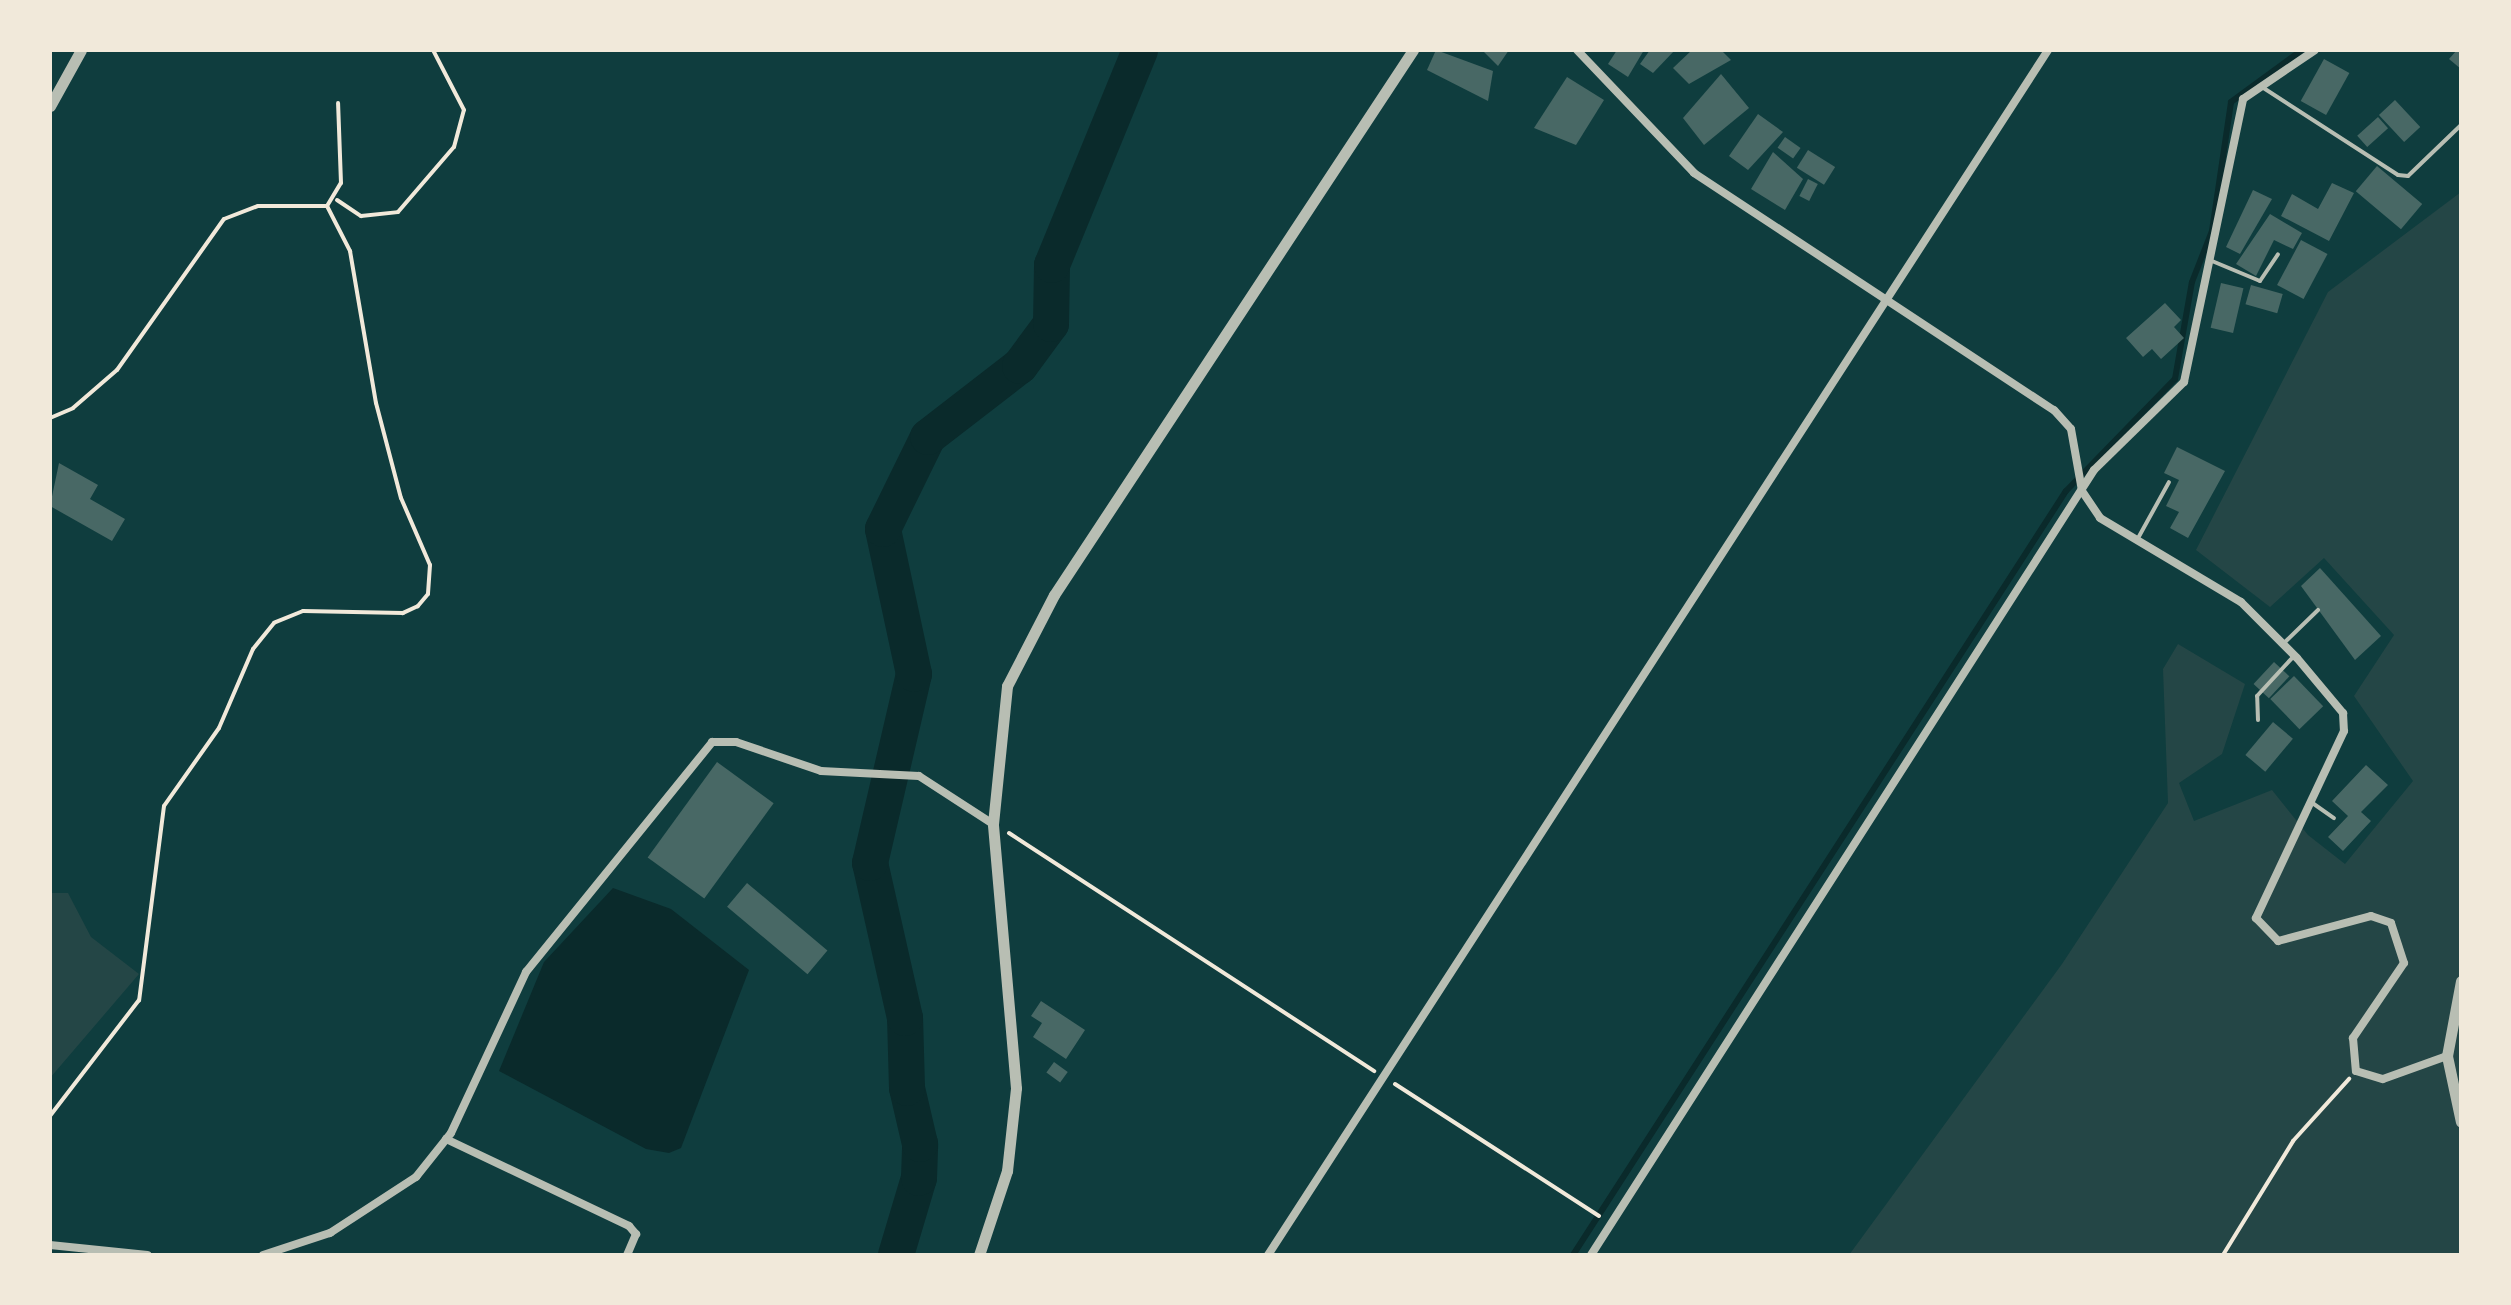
<!DOCTYPE html>
<html>
<head>
<meta charset="utf-8">
<style>
  body { margin:0 }
  #map { position:relative; width:2511px; height:1305px; overflow:hidden; background:#0f3d3e; font-family:"Open Sans",sans-serif }
  div>[style] { position:absolute }
  .green>* { inset:0; background:#244646 }
  .water>* { inset:0; background:#0a2a2b }
  .stream>* { height:6px; margin:-3px; padding:0 3px; transform-origin:3px; border-radius:3px; background:#0a2a2b }
  .river>* { height:36px; margin:-18px; padding:0 18px; transform-origin:18px; border-radius:18px; background:#0a2a2b }
  .building>* { inset:0; background:#486865; transform-origin:0 0 }
  .path>* { height:4px; margin:-2px; padding:0 2px; transform-origin:2px; border-radius:2px; background:#f1e9da }
  .service>* { height:4px; margin:-2px; padding:0 2px; transform-origin:2px; border-radius:2px; background:#b8beb3 }
  .minor>* { height:8px; margin:-4px; padding:0 4px; transform-origin:4px; border-radius:4px; background:#b8beb3 }
  .tertiary>* { height:11px; margin:-5.5px; padding:0 5.5px; transform-origin:5.5px; border-radius:5.5px; background:#b8beb3 }
  span { translate:-50% -50%; white-space:nowrap; text-align:center; line-height:1.15; -webkit-text-stroke:8px #f1e9da; paint-order:stroke }
  .frame { position:absolute; inset:0; border:52px solid #f1e9da; pointer-events:none }
</style>
</head>
<body>
<div id="map">
  <div class="green">
    <i style="clip-path:polygon(2461px 192px,2461px 1255px,1849px 1255px,2062px 964px,2168px 803px,2163px 669px,2178px 644px,2245px 684px,2222px 754px,2179px 783px,2194px 821px,2272px 790px,2308px 835px,2345px 864px,2413px 781px,2354px 696px,2394px 635px,2324px 558px,2270px 607px,2196px 550px,2328px 292px)"></i>
    <i style="clip-path:polygon(50px 893px,68px 893px,91px 937px,139px 974px,50px 1078px)"></i>
  </div>
  <div class="water">
    <i style="clip-path:polygon(613px 888px,671px 909px,749px 970px,681px 1148px,669px 1153px,646px 1149px,499px 1071px,544px 962px)"></i>
  </div>
  <div class="stream">
    <i style="left:1573px;top:1255px;width:909px;rotate:-57.17deg"></i>
    <i style="left:2066px;top:491px;width:156px;rotate:-45.8deg"></i>
    <i style="left:2175px;top:379px;width:98px;rotate:-80.1deg"></i>
    <i style="left:2192px;top:282px;width:55px;rotate:-68.6deg"></i>
    <i style="left:2212px;top:231px;width:130px;rotate:-81.6deg"></i>
    <i style="left:2231px;top:102px;width:88px;rotate:-36.2deg"></i>
  </div>
  <div class="river">
    <i style="left:896px;top:1255px;width:80px;rotate:-73.4deg"></i>
    <i style="left:919px;top:1178px;width:34px;rotate:-88deg"></i>
    <i style="left:920px;top:1144px;width:57px;rotate:-103.1deg"></i>
    <i style="left:907px;top:1088px;width:70px;rotate:-91.6deg"></i>
    <i style="left:905px;top:1018px;width:159px;rotate:-102.7deg"></i>
    <i style="left:870px;top:863px;width:194px;rotate:-76.9deg"></i>
    <i style="left:914px;top:674px;width:148px;rotate:-102.1deg"></i>
    <i style="left:883px;top:529px;width:102px;rotate:-63.9deg"></i>
    <i style="left:928px;top:437px;width:116px;rotate:-37.7deg"></i>
    <i style="left:1020px;top:366px;width:52px;rotate:-53.6deg"></i>
    <i style="left:1051px;top:324px;width:59px;rotate:-89deg"></i>
    <i style="left:1052px;top:265px;width:232px;rotate:-67.7deg"></i>
  </div>
  <div class="building">
    <i style="clip-path:polygon(1436px 50px,1493px 71px,1488px 101px,1427px 70px)"></i>
    <i style="clip-path:polygon(1482px 50px,1509px 50px,1498px 66px)"></i>
    <i style="clip-path:polygon(1617px 50px,1644px 50px,1628px 77px,1608px 64px)"></i>
    <i style="clip-path:polygon(1650px 50px,1675px 50px,1653px 73px,1640px 64px)"></i>
    <i style="clip-path:polygon(1692px 50px,1721px 50px,1731px 60px,1689px 84px,1673px 68px)"></i>
    <i style="clip-path:polygon(2457px 50px,2461px 50px,2461px 69px,2449px 59px)"></i>
    <i style="left:2324px;top:59px;width:29px;height:48px;rotate:29deg"></i>
    <i style="clip-path:polygon(1721px 74px,1749px 108px,1704px 145px,1683px 118px)"></i>
    <i style="clip-path:polygon(1567px 77px,1604px 100px,1576px 145px,1534px 128px)"></i>
    <i style="left:2395px;top:100px;width:37px;height:22px;rotate:47deg"></i>
    <i style="clip-path:polygon(1758px 114px,1783px 132px,1748px 170px,1729px 156px)"></i>
    <i style="left:2378px;top:117px;width:15px;height:28px;rotate:48deg"></i>
    <i style="left:1785px;top:137px;width:19px;height:13px;rotate:35deg"></i>
    <i style="left:1808px;top:150px;width:32px;height:21px;rotate:32deg"></i>
    <i style="clip-path:polygon(1773px 152px,1803px 179px,1785px 210px,1751px 189px)"></i>
    <i style="left:2377px;top:166px;width:59px;height:33px;rotate:40deg"></i>
    <i style="left:1808px;top:179px;width:11px;height:19px;rotate:27deg"></i>
    <i style="clip-path:polygon(2332px 183px,2354px 193px,2329px 241px,2281px 216px,2292px 194px,2318px 209px)"></i>
    <i style="clip-path:polygon(2253px 190px,2272px 199px,2240px 254px,2226px 247px)"></i>
    <i style="clip-path:polygon(2270px 214px,2302px 233px,2293px 249px,2274px 240px,2256px 276px,2236px 264px)"></i>
    <i style="left:2301px;top:240px;width:30px;height:51px;rotate:28deg"></i>
    <i style="left:2221px;top:283px;width:23px;height:46px;rotate:13deg"></i>
    <i style="left:2251px;top:285px;width:33px;height:20px;rotate:16deg"></i>
    <i style="clip-path:polygon(2165px 303px,2181px 320px,2174px 327px,2184px 338px,2161px 359px,2152px 349px,2143px 357px,2126px 338px)"></i>
    <i style="clip-path:polygon(2177px 447px,2225px 471px,2188px 538px,2170px 528px,2179px 512px,2166px 506px,2179px 480px,2164px 473px)"></i>
    <i style="clip-path:polygon(59px 463px,98px 485px,90px 499px,125px 519px,112px 541px,50px 506px)"></i>
    <i style="clip-path:polygon(2320px 568px,2381px 636px,2355px 660px,2301px 586px)"></i>
    <i style="left:2274px;top:662px;width:21px;height:30px;rotate:43deg"></i>
    <i style="left:2294px;top:676px;width:42px;height:33px;rotate:46deg"></i>
    <i style="left:2273px;top:722px;width:26px;height:43px;rotate:40deg"></i>
    <i style="left:717px;top:762px;width:70px;height:118px;rotate:36deg"></i>
    <i style="clip-path:polygon(2366px 765px,2388px 785px,2361px 812px,2371px 821px,2343px 851px,2328px 837px,2348px 816px,2332px 801px)"></i>
    <i style="left:747px;top:883px;width:105px;height:31px;rotate:40deg"></i>
    <i style="clip-path:polygon(1041px 1001px,1085px 1030px,1066px 1059px,1033px 1037px,1042px 1023px,1031px 1016px)"></i>
    <i style="left:1054px;top:1062px;width:17px;height:13px;rotate:36deg"></i>
  </div>
  <div class="path">
    <i style="left:337px;top:200px;width:29px;rotate:34deg"></i>
    <i style="left:361px;top:216px;width:37px;rotate:-6deg"></i>
    <i style="left:398px;top:212px;width:86px;rotate:-49.3deg"></i>
    <i style="left:454px;top:147px;width:38px;rotate:-75deg"></i>
    <i style="left:464px;top:110px;width:68px;rotate:-117.3deg"></i>
    <i style="left:327px;top:206px;width:27px;rotate:-59deg"></i>
    <i style="left:341px;top:183px;width:80px;rotate:-92.1deg"></i>
    <i style="left:50px;top:418px;width:25px;rotate:-23deg"></i>
    <i style="left:73px;top:408px;width:58px;rotate:-40.8deg"></i>
    <i style="left:117px;top:370px;width:185px;rotate:-54.7deg"></i>
    <i style="left:224px;top:219px;width:36px;rotate:-21deg"></i>
    <i style="left:258px;top:206px;width:69px"></i>
    <i style="left:327px;top:206px;width:51px;rotate:62.9deg"></i>
    <i style="left:350px;top:251px;width:154px;rotate:80.3deg"></i>
    <i style="left:376px;top:403px;width:98px;rotate:75.3deg"></i>
    <i style="left:401px;top:498px;width:73px;rotate:66.6deg"></i>
    <i style="left:430px;top:565px;width:29px;rotate:94deg"></i>
    <i style="left:428px;top:594px;width:16px;rotate:130deg"></i>
    <i style="left:418px;top:606px;width:17px;rotate:155deg"></i>
    <i style="left:403px;top:613px;width:100px;rotate:-178.9deg"></i>
    <i style="left:303px;top:611px;width:31px;rotate:158deg"></i>
    <i style="left:274px;top:623px;width:33px;rotate:129deg"></i>
    <i style="left:253px;top:649px;width:86px;rotate:113.3deg"></i>
    <i style="left:219px;top:728px;width:95px;rotate:125.2deg"></i>
    <i style="left:164px;top:806px;width:196px;rotate:97.3deg"></i>
    <i style="left:139px;top:1000px;width:146px;rotate:127.5deg"></i>
    <i style="left:1009px;top:833px;width:436px;rotate:33.1deg"></i>
    <i style="left:1395px;top:1084px;width:243px;rotate:32.9deg"></i>
    <i style="left:2223px;top:1255px;width:134px;rotate:-58.4deg"></i>
    <i style="left:2293px;top:1141px;width:84px;rotate:-47.9deg"></i>
  </div>
  <div class="service">
    <i style="left:2262px;top:87px;width:162px;rotate:32.9deg"></i>
    <i style="left:2398px;top:175px;width:10px;rotate:6deg"></i>
    <i style="left:2408px;top:176px;width:74px;rotate:-43.9deg"></i>
    <i style="left:2212px;top:261px;width:52px;rotate:22.6deg"></i>
    <i style="left:2260px;top:281px;width:32px;rotate:-56deg"></i>
    <i style="left:2137px;top:540px;width:66px;rotate:-61.1deg"></i>
    <i style="left:2285px;top:642px;width:46px;rotate:-44.1deg"></i>
    <i style="left:2258px;top:720px;width:24px;rotate:-92deg"></i>
    <i style="left:2257px;top:696px;width:53px;rotate:-47.3deg"></i>
    <i style="left:2311px;top:802px;width:28px;rotate:35deg"></i>
  </div>
  <div class="minor">
    <i style="left:1577px;top:50px;width:170px;rotate:46.4deg"></i>
    <i style="left:1694px;top:173px;width:431px;rotate:33.4deg"></i>
    <i style="left:2054px;top:410px;width:25px;rotate:48deg"></i>
    <i style="left:2071px;top:429px;width:63px;rotate:79.9deg"></i>
    <i style="left:2082px;top:491px;width:32px;rotate:56deg"></i>
    <i style="left:2100px;top:518px;width:164px;rotate:30.8deg"></i>
    <i style="left:2241px;top:602px;width:79px;rotate:45deg"></i>
    <i style="left:2297px;top:658px;width:72px;rotate:50.1deg"></i>
    <i style="left:2343px;top:713px;width:18px;rotate:87deg"></i>
    <i style="left:2344px;top:731px;width:207px;rotate:115.2deg"></i>
    <i style="left:2256px;top:918px;width:32px;rotate:46deg"></i>
    <i style="left:2278px;top:941px;width:96px;rotate:-15deg"></i>
    <i style="left:2371px;top:916px;width:21px;rotate:19deg"></i>
    <i style="left:2391px;top:923px;width:42px;rotate:72deg"></i>
    <i style="left:2404px;top:963px;width:91px;rotate:124.2deg"></i>
    <i style="left:2353px;top:1038px;width:33px;rotate:85deg"></i>
    <i style="left:2356px;top:1071px;width:28px;rotate:17deg"></i>
    <i style="left:2383px;top:1079px;width:68px;rotate:-19.8deg"></i>
    <i style="left:446px;top:1139px;width:203px;rotate:25.4deg"></i>
    <i style="left:629px;top:1226px;width:11px;rotate:49deg"></i>
    <i style="left:636px;top:1234px;width:23px;rotate:113deg"></i>
    <i style="left:50px;top:1245px;width:98px;rotate:5.9deg"></i>
    <i style="left:263px;top:1255px;width:71px;rotate:-18.2deg"></i>
    <i style="left:330px;top:1233px;width:103px;rotate:-33.1deg"></i>
    <i style="left:416px;top:1177px;width:56px;rotate:-51.5deg"></i>
    <i style="left:451px;top:1133px;width:178px;rotate:-65deg"></i>
    <i style="left:526px;top:972px;width:296px;rotate:-51deg"></i>
    <i style="left:712px;top:742px;width:24px"></i>
    <i style="left:736px;top:742px;width:90px;rotate:18.8deg"></i>
    <i style="left:821px;top:771px;width:98px;rotate:2.9deg"></i>
    <i style="left:919px;top:776px;width:88px;rotate:33deg"></i>
    <i style="left:1268px;top:1255px;width:1435px;rotate:-57.08deg"></i>
    <i style="left:1591px;top:1255px;width:932px;rotate:-57.35deg"></i>
    <i style="left:2094px;top:470px;width:126px;rotate:-44.4deg"></i>
    <i style="left:2184px;top:382px;width:289px;rotate:-78.2deg"></i>
    <i style="left:2243px;top:99px;width:87px;rotate:-34.2deg"></i>
  </div>
  <div class="tertiary">
    <i style="left:50px;top:106px;width:64px;rotate:-61deg"></i>
    <i style="left:2461px;top:981px;width:76px;rotate:100.6deg"></i>
    <i style="left:2447px;top:1056px;width:67px;rotate:78deg"></i>
    <i style="left:979px;top:1255px;width:89px;rotate:-71.6deg"></i>
    <i style="left:1007px;top:1171px;width:83px;rotate:-83.8deg"></i>
    <i style="left:1016px;top:1088px;width:265px;rotate:-95deg"></i>
    <i style="left:993px;top:824px;width:139px;rotate:-84.2deg"></i>
    <i style="left:1007px;top:686px;width:102px;rotate:-62.7deg"></i>
    <i style="left:1054px;top:595px;width:653px;rotate:-56.63deg"></i>
  </div>
  <div class="frame"></div>
</div>
</body>
</html>
